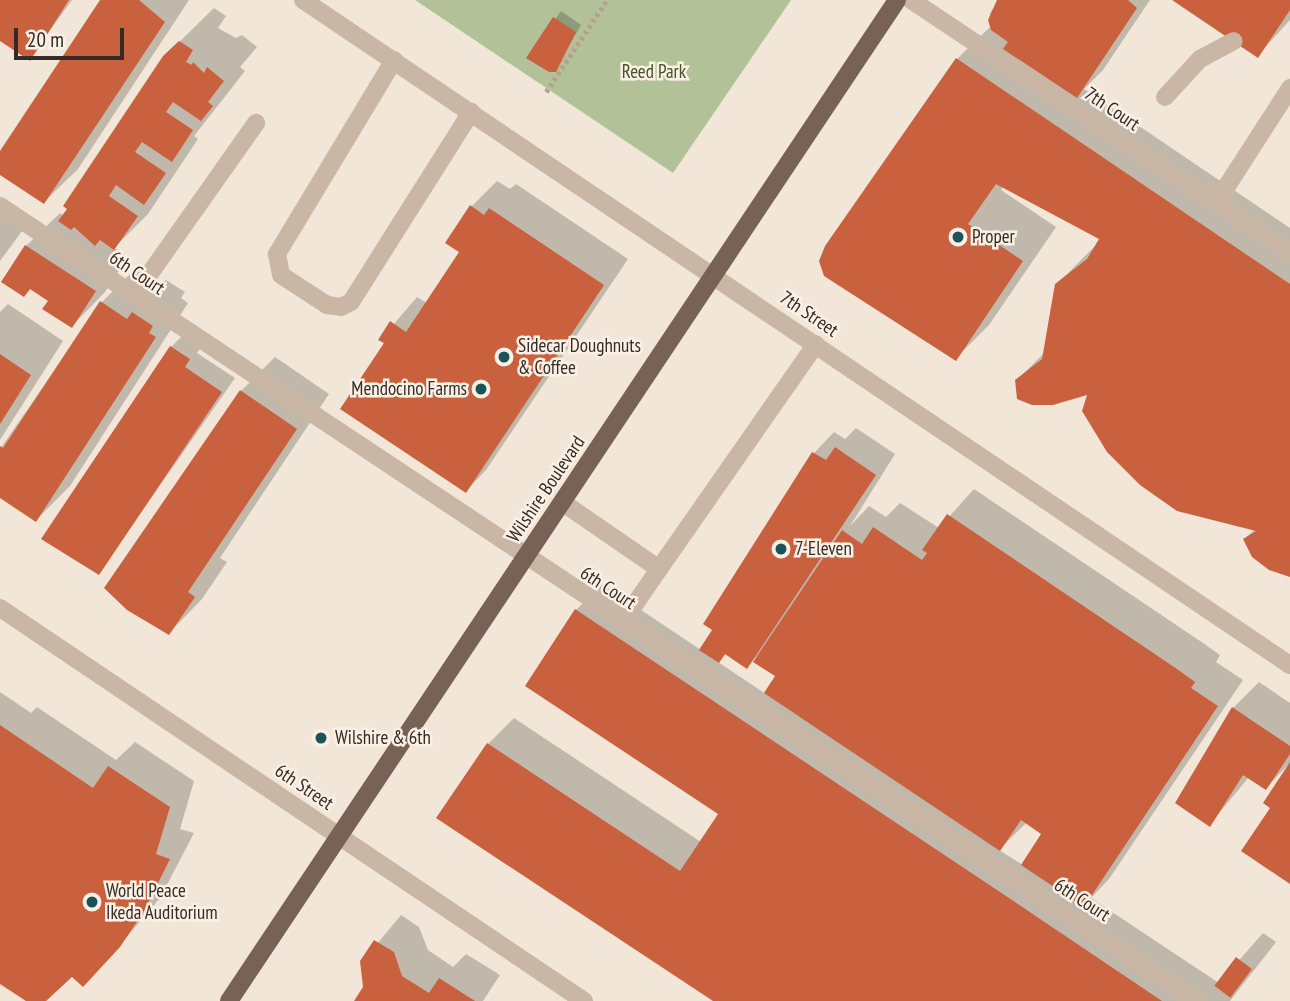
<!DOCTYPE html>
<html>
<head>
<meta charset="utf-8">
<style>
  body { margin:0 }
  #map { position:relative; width:1290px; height:1001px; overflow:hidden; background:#f2e6d8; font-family:"PT Sans Narrow",sans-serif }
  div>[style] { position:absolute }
  .green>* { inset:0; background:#b3c198 }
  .shadow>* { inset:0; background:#0003 }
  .building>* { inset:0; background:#ca613e; transform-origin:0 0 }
  .path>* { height:4.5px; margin-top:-2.25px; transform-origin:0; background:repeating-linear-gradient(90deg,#b6a08e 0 3.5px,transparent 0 7px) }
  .service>* { height:18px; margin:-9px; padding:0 9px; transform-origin:9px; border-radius:9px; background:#cab6a4 }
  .minor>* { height:18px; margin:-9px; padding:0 9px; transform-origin:9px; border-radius:9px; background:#cab6a4 }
  .primary>* { height:18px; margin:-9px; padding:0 9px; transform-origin:9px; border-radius:9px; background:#786256 }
  .dots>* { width:19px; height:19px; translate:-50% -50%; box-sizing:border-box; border:4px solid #faf0e5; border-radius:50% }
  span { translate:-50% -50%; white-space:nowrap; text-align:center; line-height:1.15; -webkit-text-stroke:5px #faf0e5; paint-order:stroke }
  .park-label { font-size:19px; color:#445429 }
  .street-label { font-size:19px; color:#352b26 }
  .poi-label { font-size:19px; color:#352b26 }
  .left { translate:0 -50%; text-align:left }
  .right { translate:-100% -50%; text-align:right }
  .scale { position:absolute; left:14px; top:28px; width:110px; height:32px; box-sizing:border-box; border:4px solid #352b26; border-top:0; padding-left:9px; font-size:21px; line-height:24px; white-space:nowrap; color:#352b26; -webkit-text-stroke:5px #faf0e5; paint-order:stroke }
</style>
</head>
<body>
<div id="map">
  <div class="green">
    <i style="clip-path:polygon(415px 0,791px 0,673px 173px)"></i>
  </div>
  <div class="shadow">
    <i style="clip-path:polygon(0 0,72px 0,30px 58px,0 39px)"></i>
    <i style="clip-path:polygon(102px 0,189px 0,78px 169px,44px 202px,0 173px,0 154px)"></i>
    <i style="clip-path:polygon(999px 0,1150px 0,1103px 70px,1084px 89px,1290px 228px,1290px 572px,1245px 539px,1255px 529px,1089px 393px,1017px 380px,1044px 353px,1056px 285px,1102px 239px,1004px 186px,1001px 190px,1056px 227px,989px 325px,956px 358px,957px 59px,992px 25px,990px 13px)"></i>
    <i style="clip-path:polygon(1175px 0,1290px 0,1290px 20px,1258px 55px)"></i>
    <i style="clip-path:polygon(214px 8px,226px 16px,218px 28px,236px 38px,242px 35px,257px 47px,240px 67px,245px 71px,194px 136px,198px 139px,148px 214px,114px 248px,128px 257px,105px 292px,72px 326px,50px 300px,32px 288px,24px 295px,26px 246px,60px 213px,64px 216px,164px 57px)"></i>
    <i style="clip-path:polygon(561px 11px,581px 25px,555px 70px,528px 57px)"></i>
    <i style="clip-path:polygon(497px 181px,510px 189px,516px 184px,628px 259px,486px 470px,466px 491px,381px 339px,417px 297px,427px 303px,461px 252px,472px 206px)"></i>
    <i style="clip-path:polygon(0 204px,28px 223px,0 261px)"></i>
    <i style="clip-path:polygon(135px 269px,161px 286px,166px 280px,185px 292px,181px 298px,188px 303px,70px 486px,36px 520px,0 496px,0 449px,102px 302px)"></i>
    <i style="clip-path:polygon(8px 304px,63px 341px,0 440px,0 312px)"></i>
    <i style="clip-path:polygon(185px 333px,203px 345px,197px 353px,235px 378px,99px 573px,43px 539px,171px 347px)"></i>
    <i style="clip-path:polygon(275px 357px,329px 394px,220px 558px,227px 562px,202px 599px,169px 633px,241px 391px)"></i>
    <i style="clip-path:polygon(evenodd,856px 428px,895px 454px,850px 526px,869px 506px,886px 517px,900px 503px,939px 528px,974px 489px,1203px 643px,1220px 655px,1216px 662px,1243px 680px,1109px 879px,1091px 898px,1219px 983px,1263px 933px,1276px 942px,1230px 1001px,716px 1001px,488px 744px,514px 718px,701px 842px,721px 813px,576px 610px,602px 584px,701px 650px,714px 629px,706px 623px,814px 453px,834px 432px,845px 439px,856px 428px,727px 653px,746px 667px,759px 654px,778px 676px,766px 694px,718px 662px,727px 653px,856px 428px,1027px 822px,1044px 834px,1023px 865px,999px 850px,1027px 822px)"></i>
    <i style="clip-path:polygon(1259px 682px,1290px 703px,1290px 882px,1273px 807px,1288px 765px,1266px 788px,1249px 777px,1210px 824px,1177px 802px,1233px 708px)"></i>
    <i style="clip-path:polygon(0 692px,31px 713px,37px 707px,116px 760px,135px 742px,194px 781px,180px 829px,194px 833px,160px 898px,108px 959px,72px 975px,42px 1001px,26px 1001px,0 982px)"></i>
    <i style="clip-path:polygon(401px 915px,419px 927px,428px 950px,453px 967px,466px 954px,500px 975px,483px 1001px,356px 1001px,365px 987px,362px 962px)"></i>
  </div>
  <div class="building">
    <i style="clip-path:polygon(0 0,69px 0,30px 61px,0 41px)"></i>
    <i style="clip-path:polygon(100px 0,139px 0,165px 22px,44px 204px,0 175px,0 151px)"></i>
    <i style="clip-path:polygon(997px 0,1128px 0,1137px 8px,1077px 98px,1003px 49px,1008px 42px,991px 30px,988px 20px)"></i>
    <i style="clip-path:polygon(1172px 0,1290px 0,1290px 10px,1258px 58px)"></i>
    <i style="clip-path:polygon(553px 17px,576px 32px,556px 72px,549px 72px,526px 58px)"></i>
    <i style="clip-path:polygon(179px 41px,193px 50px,186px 62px,192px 65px,193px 62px,204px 73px,207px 67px,224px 81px,208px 102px,213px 106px,201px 121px,173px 102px,166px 112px,193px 130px,172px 162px,142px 142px,135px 152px,166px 173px,144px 205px,116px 185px,109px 196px,138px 216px,114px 250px,100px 240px,95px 246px,74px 227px,71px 230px,58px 221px,67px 209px,63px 206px,163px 56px)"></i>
    <i style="clip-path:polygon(956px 58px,1290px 284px,1290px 577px,1269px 570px,1252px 557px,1243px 539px,1256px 531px,1177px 511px,1140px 485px,1107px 452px,1082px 411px,1087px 395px,1053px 405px,1032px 405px,1017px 399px,1015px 380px,1042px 359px,1055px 284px,1087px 259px,1099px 239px,996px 184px,968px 224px,1023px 261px,956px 361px,824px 276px,819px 261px,825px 246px)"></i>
    <i style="clip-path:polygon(470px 205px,484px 215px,489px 208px,604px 285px,466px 493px,340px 409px,384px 343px,378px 340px,390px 321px,406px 332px,459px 252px,445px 243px)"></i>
    <i style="clip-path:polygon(25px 245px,96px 291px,72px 328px,42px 309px,48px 301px,30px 289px,24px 297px,1px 282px)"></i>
    <i style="clip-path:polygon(100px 301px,127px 319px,132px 312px,153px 326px,149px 333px,156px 337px,36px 522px,0 498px,0 446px,3px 448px)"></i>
    <i style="clip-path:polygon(170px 346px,190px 359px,185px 367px,222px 392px,99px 575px,41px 539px)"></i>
    <i style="clip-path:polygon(0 354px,31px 375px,0 424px)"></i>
    <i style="clip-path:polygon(240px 390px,297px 429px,188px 592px,195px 597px,169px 635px,127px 610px,104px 588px)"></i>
    <i style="clip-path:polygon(835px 447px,876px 475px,747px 669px,725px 654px,719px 663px,699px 650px,712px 630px,703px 624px,812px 452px,826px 460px)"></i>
    <i style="clip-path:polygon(947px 514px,1177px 669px,1195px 682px,1191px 688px,1218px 706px,1084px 907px,1021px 865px,1041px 834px,1021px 820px,1000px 851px,764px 693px,775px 676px,753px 662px,842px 530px,862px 544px,873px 527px,922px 560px,927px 553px,922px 550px)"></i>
    <i style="clip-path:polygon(575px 609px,1006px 896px,1162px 1001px,713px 1001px,436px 818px,487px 743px,680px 871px,718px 814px,525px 686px)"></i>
    <i style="clip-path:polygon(1232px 707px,1290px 746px,1290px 754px,1266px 790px,1243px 775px,1210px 827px,1175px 803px)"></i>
    <i style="clip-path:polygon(0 725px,93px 788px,108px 766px,170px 807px,156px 854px,170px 859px,144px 911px,120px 947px,83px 987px,72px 977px,46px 1001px,26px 1001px,0 984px)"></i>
    <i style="clip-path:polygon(1290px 762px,1290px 884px,1241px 851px,1270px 808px,1263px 803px)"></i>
    <i style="clip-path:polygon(374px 940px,394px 952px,402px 976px,429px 993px,439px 978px,475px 1001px,354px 1001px,363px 987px,360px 961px)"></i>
    <i style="left:1236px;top:957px;width:20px;height:36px;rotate:37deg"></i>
  </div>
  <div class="path">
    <i style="left:546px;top:92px;width:110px;rotate:-56.5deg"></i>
  </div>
  <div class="service">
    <i style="left:911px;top:0;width:456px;rotate:33.7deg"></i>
    <i style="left:394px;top:60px;width:227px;rotate:121.1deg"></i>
    <i style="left:277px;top:254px;width:21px;rotate:79deg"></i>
    <i style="left:281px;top:275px;width:55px;rotate:33.1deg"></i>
    <i style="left:327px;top:305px;width:14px;rotate:8deg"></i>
    <i style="left:341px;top:307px;width:11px;rotate:-27deg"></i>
    <i style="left:351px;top:302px;width:225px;rotate:-57.7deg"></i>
    <i style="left:1165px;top:97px;width:52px;rotate:-47.4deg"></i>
    <i style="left:1200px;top:59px;width:38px;rotate:-28deg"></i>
    <i style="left:1216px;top:203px;width:137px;rotate:-57.2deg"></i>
    <i style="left:0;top:206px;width:1437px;rotate:33.59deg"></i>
    <i style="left:134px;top:296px;width:212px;rotate:-54.8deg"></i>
    <i style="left:562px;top:502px;width:118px;rotate:34.6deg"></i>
    <i style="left:659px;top:569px;width:65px;rotate:124.4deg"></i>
    <i style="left:659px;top:569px;width:274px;rotate:-55.1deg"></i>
  </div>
  <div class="minor">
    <i style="left:303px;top:0;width:1190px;rotate:33.97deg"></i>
    <i style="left:0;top:608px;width:704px;rotate:33.94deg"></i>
  </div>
  <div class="primary">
    <i style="left:229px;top:1001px;width:1203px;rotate:-56.28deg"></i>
  </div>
  <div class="dots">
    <i style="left:958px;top:237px;background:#1a5458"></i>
    <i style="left:504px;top:357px;background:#1a5458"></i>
    <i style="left:481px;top:389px;background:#1a5458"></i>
    <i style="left:781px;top:549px;background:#1a5458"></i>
    <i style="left:321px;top:738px;background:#1a5458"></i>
    <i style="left:92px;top:902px;background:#1a5458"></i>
  </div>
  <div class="park-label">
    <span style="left:654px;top:72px">Reed Park</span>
  </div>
  <div class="street-label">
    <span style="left:1112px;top:109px;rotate:34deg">7th Court</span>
    <span style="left:137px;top:273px;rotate:34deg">6th Court</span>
    <span style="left:809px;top:314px;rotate:34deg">7th Street</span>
    <span style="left:546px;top:489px;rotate:-56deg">Wilshire Boulevard</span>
    <span style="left:608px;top:588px;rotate:33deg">6th Court</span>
    <span style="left:304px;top:787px;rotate:34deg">6th Street</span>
    <span style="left:1082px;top:900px;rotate:33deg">6th Court</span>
  </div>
  <div class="poi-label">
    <span class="left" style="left:972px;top:237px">Proper</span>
    <span class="left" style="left:518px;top:357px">Sidecar Doughnuts<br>&amp; Coffee</span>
    <span class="right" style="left:467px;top:389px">Mendocino Farms</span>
    <span class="left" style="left:795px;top:549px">7-Eleven</span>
    <span class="left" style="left:335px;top:738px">Wilshire &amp; 6th</span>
    <span class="left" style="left:106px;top:902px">World Peace<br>Ikeda Auditorium</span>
  </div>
  <div class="scale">20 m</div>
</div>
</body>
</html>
